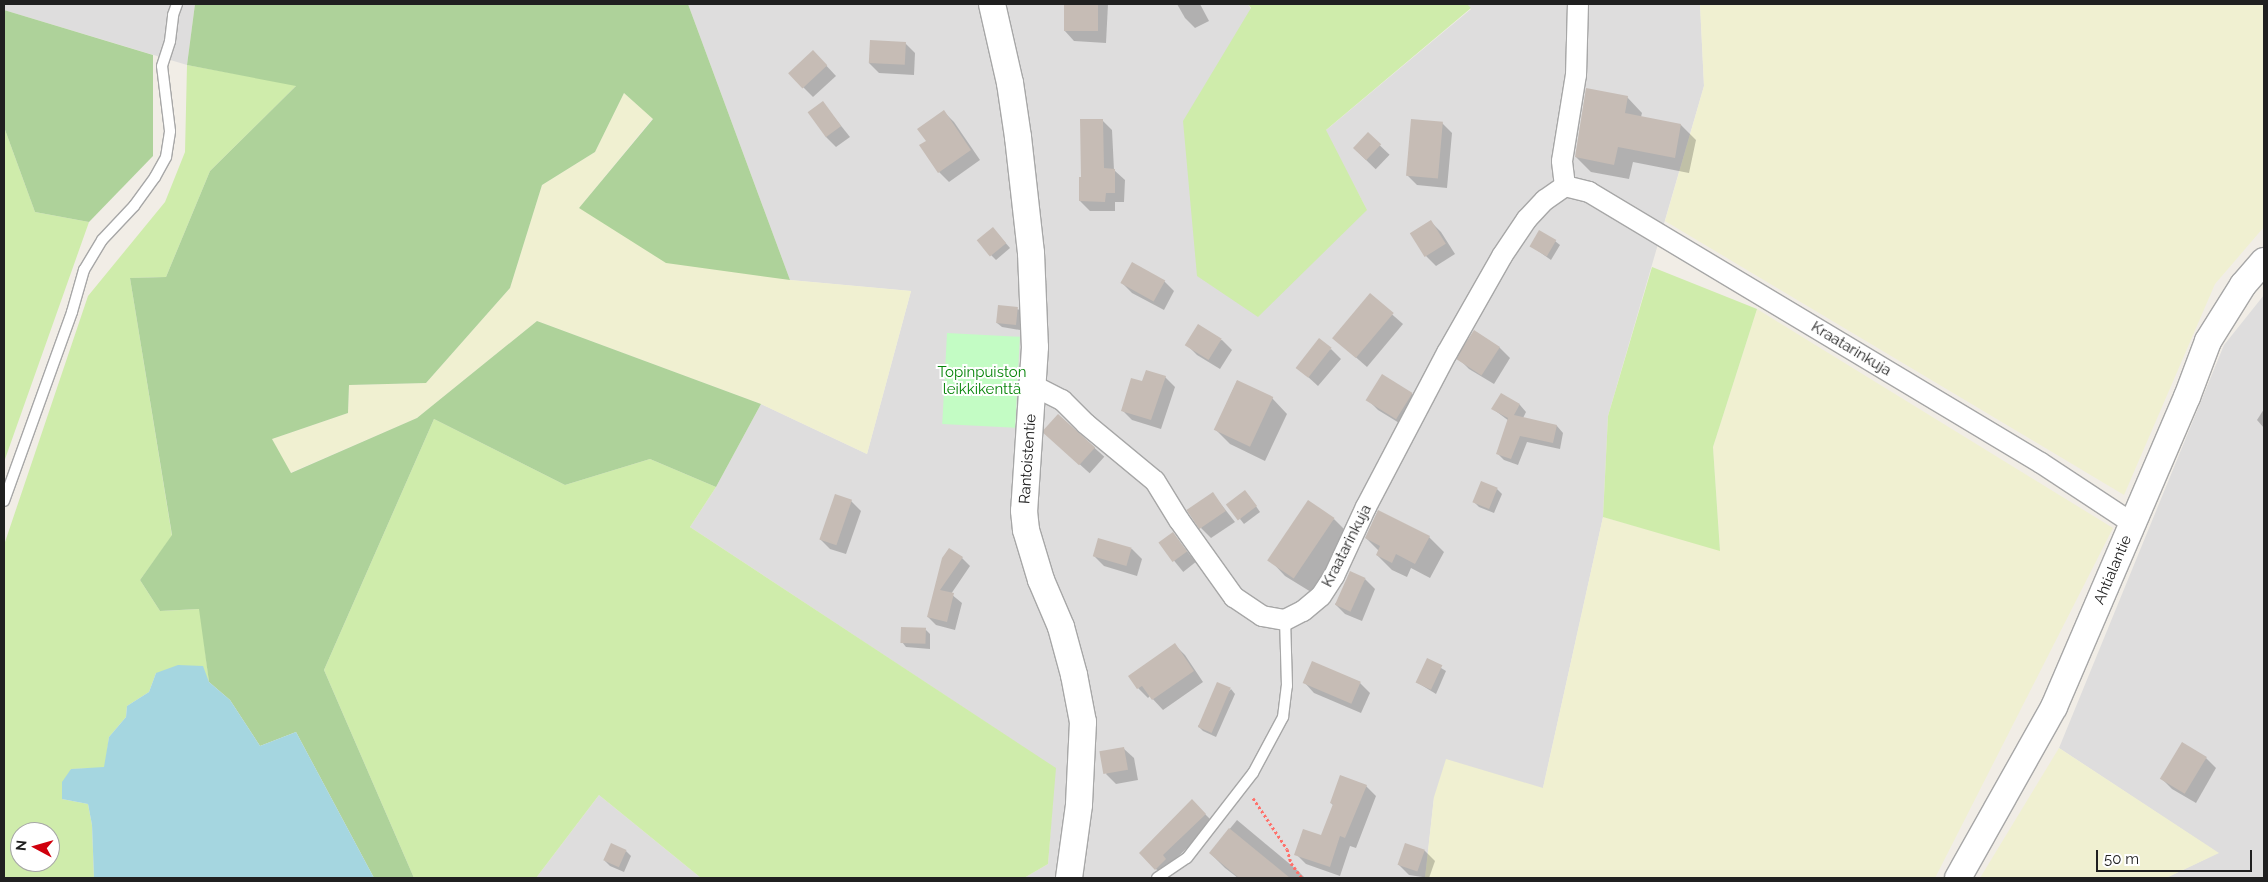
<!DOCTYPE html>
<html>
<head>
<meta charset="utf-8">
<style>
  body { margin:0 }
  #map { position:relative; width:2268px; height:882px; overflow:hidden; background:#f1ede6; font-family:Raleway,sans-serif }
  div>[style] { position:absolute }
  .residential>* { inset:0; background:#dedddd }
  .farmland>* { inset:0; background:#f0f0d1 }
  .grass>* { inset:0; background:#cfecab }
  .forest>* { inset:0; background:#aed29a }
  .park>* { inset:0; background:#c3fcc4; transform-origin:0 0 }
  .water>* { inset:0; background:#a5d6e0 }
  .shadow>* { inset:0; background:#0003; transform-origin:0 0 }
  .building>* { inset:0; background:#c6bcb5; transform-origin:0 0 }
  .path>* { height:3px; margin-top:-1.5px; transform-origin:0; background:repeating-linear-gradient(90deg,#ff706a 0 2.5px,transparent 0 5px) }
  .roads { filter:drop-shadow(1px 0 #a7a7a7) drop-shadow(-1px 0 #a7a7a7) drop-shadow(0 1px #a7a7a7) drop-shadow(0 -1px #a7a7a7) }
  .service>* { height:10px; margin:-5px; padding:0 5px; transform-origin:5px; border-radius:5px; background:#fff }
  .minor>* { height:20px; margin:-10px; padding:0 10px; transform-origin:10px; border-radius:10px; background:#fff }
  .tertiary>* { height:26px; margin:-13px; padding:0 13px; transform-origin:13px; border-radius:13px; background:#fff }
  span { translate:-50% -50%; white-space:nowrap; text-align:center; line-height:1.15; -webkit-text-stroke:4px #fff; paint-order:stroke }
  .street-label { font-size:15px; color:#202020 }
  .park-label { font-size:15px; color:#08850a }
  .frame { position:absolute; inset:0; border:5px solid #202020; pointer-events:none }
  .north { position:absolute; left:10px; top:822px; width:50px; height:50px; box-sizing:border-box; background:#fff; border:1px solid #a6a6a6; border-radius:50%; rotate:276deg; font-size:14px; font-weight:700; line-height:20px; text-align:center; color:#202020 }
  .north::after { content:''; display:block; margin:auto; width:18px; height:22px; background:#d0000d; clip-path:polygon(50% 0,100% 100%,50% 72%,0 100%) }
  .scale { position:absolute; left:2096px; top:850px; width:156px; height:22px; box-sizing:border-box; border:2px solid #202020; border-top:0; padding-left:6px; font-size:15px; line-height:18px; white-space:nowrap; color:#202020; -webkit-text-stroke:4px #fff; paint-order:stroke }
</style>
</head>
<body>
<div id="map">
  <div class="residential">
    <i style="clip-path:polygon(4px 4px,195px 4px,187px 65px,4px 10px)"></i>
    <i style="clip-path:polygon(688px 4px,1248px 4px,1367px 210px,1325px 131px,1471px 9px,1467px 4px,1700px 4px,1704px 86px,1608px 416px,1603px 517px,1543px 788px,1434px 797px,1425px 878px,1024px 878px,1048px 864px,1055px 768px,690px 527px,716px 487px,761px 404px,867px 454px,911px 291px,790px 280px)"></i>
    <i style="clip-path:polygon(2264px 295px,2264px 878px,2166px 878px,2218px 853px,2059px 748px,2224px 345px)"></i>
    <i style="clip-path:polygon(599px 795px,701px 878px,536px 878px)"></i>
  </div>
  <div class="farmland">
    <i style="clip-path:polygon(1700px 4px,2264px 4px,2264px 227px,2215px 284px,2124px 495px,1665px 221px,1704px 86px)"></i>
    <i style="clip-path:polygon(624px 93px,653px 118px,579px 208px,790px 280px,911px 291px,867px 454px,761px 404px,537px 321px,417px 418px,290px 473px,272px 439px,348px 413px,349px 385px,426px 383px,510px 288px,542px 185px,595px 152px)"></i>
    <i style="clip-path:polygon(1757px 309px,2113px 528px,1935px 878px,1425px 878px,1434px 797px,1446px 759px,1543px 788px,1603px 517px,1720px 550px,1713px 447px)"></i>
    <i style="clip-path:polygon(2059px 748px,2219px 853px,2166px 878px,1980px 878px)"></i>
  </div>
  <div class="grass">
    <i style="clip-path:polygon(1248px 4px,1467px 4px,1471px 8px,1326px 130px,1367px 210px,1258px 317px,1197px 276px,1183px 121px,1251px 8px)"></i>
    <i style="clip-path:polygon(evenodd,187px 65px,297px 85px,210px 171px,166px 277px,130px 278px,172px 536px,140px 580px,160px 611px,200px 609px,209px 682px,156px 673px,149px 692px,127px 706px,126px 717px,109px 737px,105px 768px,71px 769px,62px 799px,88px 804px,92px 825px,94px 878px,4px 878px,4px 545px,88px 296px,165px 202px,185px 152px,187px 65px,20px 832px,50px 832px,50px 862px,20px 862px,20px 832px)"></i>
    <i style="clip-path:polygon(4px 127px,35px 212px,89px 222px,4px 462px)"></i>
    <i style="clip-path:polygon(1652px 267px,1757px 309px,1713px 447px,1720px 551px,1603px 517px,1608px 416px)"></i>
    <i style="clip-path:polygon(434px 419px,565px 485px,650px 459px,716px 487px,690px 527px,1056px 768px,1048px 864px,1024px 878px,701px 878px,599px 795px,536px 878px,414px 878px,324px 670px)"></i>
  </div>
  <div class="forest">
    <i style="clip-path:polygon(195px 4px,688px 4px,790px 280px,666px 263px,579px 208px,653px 119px,624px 93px,595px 152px,542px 185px,510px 288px,426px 383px,349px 385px,348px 413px,272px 439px,291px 473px,417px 418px,537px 321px,761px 404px,716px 487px,650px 459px,565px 485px,434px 419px,324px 670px,414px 878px,374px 878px,296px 732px,260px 746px,230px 700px,209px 682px,199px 609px,160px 611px,140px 580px,172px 535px,130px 278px,166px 277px,210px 171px,296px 86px,187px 65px)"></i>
    <i style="clip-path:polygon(4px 10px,153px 55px,153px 156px,89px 222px,35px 212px,4px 127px)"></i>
  </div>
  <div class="park">
    <i style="left:947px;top:333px;width:73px;height:91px;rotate:3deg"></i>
  </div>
  <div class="water">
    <i style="clip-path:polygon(178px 665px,203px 666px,209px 682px,230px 700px,260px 746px,296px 732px,374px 878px,94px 878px,92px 825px,88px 804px,62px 799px,62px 782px,71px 769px,104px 767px,109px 737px,126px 717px,127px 706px,149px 692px,156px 673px)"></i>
  </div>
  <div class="shadow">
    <i style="clip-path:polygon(1066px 4px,1108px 4px,1106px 43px,1074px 41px,1064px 30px)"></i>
    <i style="clip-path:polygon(1177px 4px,1200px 4px,1209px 21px,1195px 28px,1185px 18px)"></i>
    <i style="clip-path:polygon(905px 43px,915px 53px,914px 75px,879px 73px,869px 63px)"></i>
    <i style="clip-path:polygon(823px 62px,836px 76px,813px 97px,803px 87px)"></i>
    <i style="clip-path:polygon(1627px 97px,1642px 113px,1641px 117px,1681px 125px,1696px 140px,1689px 173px,1633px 162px,1629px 179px,1591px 172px,1576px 157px)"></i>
    <i style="clip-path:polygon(822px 102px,850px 137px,836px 147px,826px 137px)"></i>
    <i style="clip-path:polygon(944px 112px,954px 122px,980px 160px,949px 182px,939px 172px,927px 141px)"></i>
    <i style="clip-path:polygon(1102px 120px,1112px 130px,1114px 170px,1125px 180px,1124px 202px,1115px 202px,1115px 211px,1090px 211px,1080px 201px,1083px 178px)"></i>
    <i style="clip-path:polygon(1442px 123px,1452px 133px,1447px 188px,1417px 185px,1407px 175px)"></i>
    <i style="left:1368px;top:134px;width:30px;height:20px;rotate:44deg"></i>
    <i style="clip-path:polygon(1431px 222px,1441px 232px,1455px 254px,1436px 266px,1426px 256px)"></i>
    <i style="clip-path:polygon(998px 234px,1010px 248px,996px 260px,991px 255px)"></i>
    <i style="clip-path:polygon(1555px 241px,1560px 245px,1551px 260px,1531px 246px)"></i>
    <i style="clip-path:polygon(1164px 281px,1174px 291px,1164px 310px,1132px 293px,1122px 283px)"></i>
    <i style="clip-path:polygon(1370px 295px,1403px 324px,1367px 367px,1344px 347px)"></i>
    <i style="clip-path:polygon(1018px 309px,1022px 313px,1020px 330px,1002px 327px,997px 323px)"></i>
    <i style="clip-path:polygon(1474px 332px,1500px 348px,1510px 358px,1494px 384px,1469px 369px,1459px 359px)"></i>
    <i style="clip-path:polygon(1222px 340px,1232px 350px,1220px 369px,1197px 355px,1187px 345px)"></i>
    <i style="clip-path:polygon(1331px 349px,1341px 359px,1318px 386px,1297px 367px)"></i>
    <i style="clip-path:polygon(1165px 377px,1175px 387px,1161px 429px,1132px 420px,1122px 410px)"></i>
    <i style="clip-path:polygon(1237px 381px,1272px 398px,1287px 414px,1265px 461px,1230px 444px,1215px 429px)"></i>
    <i style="clip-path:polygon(1412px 394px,1422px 404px,1409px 429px,1378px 410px,1368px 400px)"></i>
    <i style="clip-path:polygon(1501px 395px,1520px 405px,1526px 412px,1523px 418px,1557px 426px,1563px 433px,1560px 449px,1527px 442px,1518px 465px,1504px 460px,1497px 453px,1509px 421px,1493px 409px)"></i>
    <i style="clip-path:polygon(2264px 409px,2264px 428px,2257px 420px)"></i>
    <i style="left:1059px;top:416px;width:61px;height:22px;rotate:42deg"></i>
    <i style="clip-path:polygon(1497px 489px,1502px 494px,1494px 513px,1479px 507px,1474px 502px)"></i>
    <i style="clip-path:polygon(1213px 494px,1235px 522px,1211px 538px,1201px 528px)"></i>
    <i style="clip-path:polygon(1249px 496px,1260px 512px,1244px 524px,1240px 519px)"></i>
    <i style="clip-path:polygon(851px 501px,861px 511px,846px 554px,830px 549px,820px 539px)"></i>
    <i style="clip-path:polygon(1334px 519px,1349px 534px,1311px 592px,1285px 576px,1270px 560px)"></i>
    <i style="left:1173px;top:534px;width:36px;height:16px;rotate:51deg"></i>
    <i style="clip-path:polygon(1429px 537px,1444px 552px,1430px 578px,1411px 568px,1407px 577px,1392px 570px,1377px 555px,1379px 551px,1366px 538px)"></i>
    <i style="clip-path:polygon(1132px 549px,1142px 559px,1137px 576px,1104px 566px,1094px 556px)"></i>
    <i style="clip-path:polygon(943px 558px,962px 558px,970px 566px,951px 594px,962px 603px,955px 630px,936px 625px,928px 617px)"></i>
    <i style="clip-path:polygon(1365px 579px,1375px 589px,1362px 621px,1345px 614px,1335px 604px)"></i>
    <i style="clip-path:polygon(926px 630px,930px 634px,930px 649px,906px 647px,902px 642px)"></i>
    <i style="clip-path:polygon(1175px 645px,1185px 655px,1203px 682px,1163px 710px,1150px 696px,1148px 698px,1138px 688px)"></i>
    <i style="clip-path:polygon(1428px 660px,1446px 671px,1436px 694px,1418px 683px)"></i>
    <i style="clip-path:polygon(1304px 682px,1360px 683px,1370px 693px,1361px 713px,1314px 693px)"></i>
    <i style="clip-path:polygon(1231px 689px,1235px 694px,1216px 737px,1203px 731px,1198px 726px)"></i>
    <i style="clip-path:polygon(1123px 748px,1134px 758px,1138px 780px,1116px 784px,1106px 774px)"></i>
    <i style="clip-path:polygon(2206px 758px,2216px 768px,2196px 803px,2172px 789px,2162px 779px)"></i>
    <i style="clip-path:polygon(1366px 786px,1376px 796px,1356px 848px,1350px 846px,1340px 876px,1306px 864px,1296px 854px,1322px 837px,1334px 806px,1331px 803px)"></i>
    <i style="clip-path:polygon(1192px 801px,1214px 823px,1170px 864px,1164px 877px,1140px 853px)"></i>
    <i style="clip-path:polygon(1237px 820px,1297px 870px,1305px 878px,1238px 878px,1225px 868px,1210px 853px)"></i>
    <i style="clip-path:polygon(1406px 845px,1425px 851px,1435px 861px,1429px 878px,1409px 875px,1399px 865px)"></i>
    <i style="clip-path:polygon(626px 851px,631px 856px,624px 872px,610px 866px,605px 861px)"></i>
  </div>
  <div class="building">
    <i style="left:1064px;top:4px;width:34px;height:27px"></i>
    <i style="left:870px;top:40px;width:36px;height:23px;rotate:3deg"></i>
    <i style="left:813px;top:50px;width:21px;height:34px;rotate:47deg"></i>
    <i style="clip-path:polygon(1586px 88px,1628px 96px,1625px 113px,1681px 124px,1675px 158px,1618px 147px,1614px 165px,1575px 157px)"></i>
    <i style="left:823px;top:101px;width:31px;height:19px;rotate:54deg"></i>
    <i style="clip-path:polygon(944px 110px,971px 150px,938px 173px,919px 145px,926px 141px,917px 129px)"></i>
    <i style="clip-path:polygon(1080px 119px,1103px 119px,1104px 168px,1115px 169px,1115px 193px,1106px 193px,1105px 202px,1079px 201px,1079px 177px,1081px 177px)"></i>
    <i style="left:1411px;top:119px;width:32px;height:57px;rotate:5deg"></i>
    <i style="left:1368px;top:132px;width:18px;height:22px;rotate:43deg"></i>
    <i style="left:1431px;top:220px;width:28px;height:25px;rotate:58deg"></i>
    <i style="left:993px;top:227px;width:21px;height:21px;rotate:51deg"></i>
    <i style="left:1539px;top:230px;width:20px;height:19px;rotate:30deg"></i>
    <i style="left:1132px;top:262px;width:38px;height:24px;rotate:29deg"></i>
    <i style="left:1370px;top:293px;width:31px;height:59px;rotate:40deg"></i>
    <i style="left:998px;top:305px;width:20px;height:18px;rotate:6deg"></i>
    <i style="left:1198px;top:324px;width:28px;height:25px;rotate:32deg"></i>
    <i style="left:1474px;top:330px;width:31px;height:34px;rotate:33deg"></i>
    <i style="left:1319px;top:338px;width:16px;height:38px;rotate:38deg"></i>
    <i style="clip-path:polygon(1146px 370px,1166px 376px,1151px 420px,1121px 411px,1131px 378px,1142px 381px)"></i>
    <i style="left:1382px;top:374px;width:36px;height:31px;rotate:32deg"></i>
    <i style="left:1237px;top:380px;width:40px;height:55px;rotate:25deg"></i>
    <i style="clip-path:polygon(1501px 393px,1520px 404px,1514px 415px,1557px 425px,1553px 443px,1520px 436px,1511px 459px,1496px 454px,1508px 418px,1491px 409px)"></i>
    <i style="left:1058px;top:414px;width:50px;height:24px;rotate:42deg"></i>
    <i style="left:1481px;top:481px;width:18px;height:23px;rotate:22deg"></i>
    <i style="left:1245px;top:490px;width:20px;height:24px;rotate:53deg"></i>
    <i style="left:1213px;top:492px;width:23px;height:32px;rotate:56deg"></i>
    <i style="left:835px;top:494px;width:18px;height:48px;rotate:19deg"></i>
    <i style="left:1308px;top:500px;width:32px;height:73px;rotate:34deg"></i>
    <i style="clip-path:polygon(1378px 510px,1430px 536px,1415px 564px,1396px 554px,1392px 563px,1376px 555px,1380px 546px,1365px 538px)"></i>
    <i style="left:1173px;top:532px;width:24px;height:18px;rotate:54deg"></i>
    <i style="left:1098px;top:538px;width:35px;height:19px;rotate:16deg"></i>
    <i style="clip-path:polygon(949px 548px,963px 557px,940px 590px,954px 593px,947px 622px,927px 617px,942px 558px)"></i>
    <i style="left:1350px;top:571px;width:17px;height:37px;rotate:24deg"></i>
    <i style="left:901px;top:627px;width:25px;height:16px;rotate:2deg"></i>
    <i style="clip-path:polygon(1175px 643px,1194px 671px,1152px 700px,1142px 686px,1137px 689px,1128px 676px)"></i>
    <i style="left:1427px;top:658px;width:17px;height:27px;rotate:25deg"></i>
    <i style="left:1312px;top:661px;width:53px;height:24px;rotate:23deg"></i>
    <i style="left:1217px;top:682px;width:15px;height:49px;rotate:23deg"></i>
    <i style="left:2182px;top:742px;width:29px;height:43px;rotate:31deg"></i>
    <i style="left:1124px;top:747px;width:23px;height:25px;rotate:80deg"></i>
    <i style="clip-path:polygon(1340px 775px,1367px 785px,1345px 838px,1340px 836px,1330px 867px,1294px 855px,1303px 829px,1321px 835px,1333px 804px,1330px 803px)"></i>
    <i style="clip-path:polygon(1192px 799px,1206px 814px,1163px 855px,1166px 859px,1155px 870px,1139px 853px)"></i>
    <i style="clip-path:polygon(1229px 828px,1290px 878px,1239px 878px,1209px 853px)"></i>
    <i style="left:611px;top:843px;width:17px;height:19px;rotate:24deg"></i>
    <i style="left:1405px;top:843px;width:21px;height:23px;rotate:19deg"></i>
  </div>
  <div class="path">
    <i style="left:1253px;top:798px;width:61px;rotate:56.3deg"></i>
    <i style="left:1287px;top:849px;width:15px;rotate:74deg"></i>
    <i style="left:1291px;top:863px;width:19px;rotate:54deg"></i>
  </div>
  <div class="roads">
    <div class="service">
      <i style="left:4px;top:501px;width:201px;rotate:-70.2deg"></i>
      <i style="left:72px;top:312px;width:44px;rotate:-74.1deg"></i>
      <i style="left:84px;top:270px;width:35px;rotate:-59deg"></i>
      <i style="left:102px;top:240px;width:47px;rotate:-46.7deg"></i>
      <i style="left:134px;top:206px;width:36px;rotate:-54deg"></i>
      <i style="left:155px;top:177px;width:23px;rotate:-61deg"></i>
      <i style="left:166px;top:157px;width:26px;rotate:-81deg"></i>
      <i style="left:170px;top:131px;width:65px;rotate:-97deg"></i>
      <i style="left:162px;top:66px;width:26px;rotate:-72deg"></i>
      <i style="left:170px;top:41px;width:26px;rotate:-83deg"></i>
      <i style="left:173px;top:15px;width:12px;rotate:-70deg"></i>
      <i style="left:1157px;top:878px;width:36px;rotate:-34deg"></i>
      <i style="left:1187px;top:858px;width:108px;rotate:-52.2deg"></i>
      <i style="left:1253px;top:773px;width:64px;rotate:-61.8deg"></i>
      <i style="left:1283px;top:717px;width:31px;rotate:-83deg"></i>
      <i style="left:1287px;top:686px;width:66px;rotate:-91.7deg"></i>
    </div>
    <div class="minor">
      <i style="left:1565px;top:186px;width:25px;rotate:14deg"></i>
      <i style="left:1589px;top:192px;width:527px;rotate:30.95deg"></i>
      <i style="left:2041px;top:463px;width:109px;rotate:33.4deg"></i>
      <i style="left:1032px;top:385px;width:34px;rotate:27deg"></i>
      <i style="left:1062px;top:400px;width:34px;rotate:45deg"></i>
      <i style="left:1086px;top:424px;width:89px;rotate:39.6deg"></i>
      <i style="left:1155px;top:481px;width:46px;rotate:58.4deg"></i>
      <i style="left:1179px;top:520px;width:95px;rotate:54.5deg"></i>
      <i style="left:1234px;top:597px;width:34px;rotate:34deg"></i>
      <i style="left:1262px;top:616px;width:23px;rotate:10deg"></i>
      <i style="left:1285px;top:620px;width:20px;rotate:-27deg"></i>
      <i style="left:1303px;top:611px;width:23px;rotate:-40deg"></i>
      <i style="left:1321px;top:596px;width:24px;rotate:-57deg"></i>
      <i style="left:1334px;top:576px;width:76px;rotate:-65.1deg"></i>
      <i style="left:1366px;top:507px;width:174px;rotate:-62.3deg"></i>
      <i style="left:1447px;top:353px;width:112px;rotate:-60.4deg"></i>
      <i style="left:1502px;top:256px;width:45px;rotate:-56deg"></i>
      <i style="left:1527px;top:219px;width:26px;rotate:-47deg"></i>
      <i style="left:1545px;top:200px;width:24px;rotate:-35deg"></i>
      <i style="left:1565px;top:186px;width:25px;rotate:-97deg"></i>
      <i style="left:1562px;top:161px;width:87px;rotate:-80.8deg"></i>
      <i style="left:1576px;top:75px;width:71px;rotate:-88.4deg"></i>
    </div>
    <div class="tertiary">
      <i style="left:992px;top:4px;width:81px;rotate:77.2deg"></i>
      <i style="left:1010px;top:83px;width:55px;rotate:81.6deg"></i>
      <i style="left:1018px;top:137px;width:117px;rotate:83.6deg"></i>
      <i style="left:1031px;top:253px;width:94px;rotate:87.6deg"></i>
      <i style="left:1035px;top:347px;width:164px;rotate:93.8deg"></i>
      <i style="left:1024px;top:511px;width:19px;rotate:84deg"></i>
      <i style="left:1026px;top:530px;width:52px;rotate:73.3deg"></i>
      <i style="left:1041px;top:580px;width:51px;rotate:66.9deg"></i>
      <i style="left:1061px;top:627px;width:50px;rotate:74.8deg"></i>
      <i style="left:1074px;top:675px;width:48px;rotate:79.2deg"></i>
      <i style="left:1083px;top:722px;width:83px;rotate:92.8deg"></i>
      <i style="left:1079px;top:805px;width:74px;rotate:97.8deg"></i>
      <i style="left:1958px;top:878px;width:196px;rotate:-60.7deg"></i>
      <i style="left:2054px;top:707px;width:337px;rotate:-66.8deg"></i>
      <i style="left:2187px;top:397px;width:60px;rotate:-69.4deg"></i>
      <i style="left:2208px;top:341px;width:66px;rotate:-58deg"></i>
      <i style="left:2243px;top:285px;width:32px;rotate:-49deg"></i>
    </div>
  </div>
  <div class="street-label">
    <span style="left:1851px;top:349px;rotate:31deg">Kraatarinkuja</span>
    <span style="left:1028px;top:459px;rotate:-86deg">Rantoistentie</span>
    <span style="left:1347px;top:546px;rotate:-63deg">Kraatarinkuja</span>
    <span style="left:2113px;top:570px;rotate:-67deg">Ahtialantie</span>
  </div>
  <div class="park-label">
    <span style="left:982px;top:381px">Topinpuiston<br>leikkikenttä</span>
  </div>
  <div class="frame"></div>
  <div class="north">N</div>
  <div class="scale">50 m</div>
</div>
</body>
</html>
